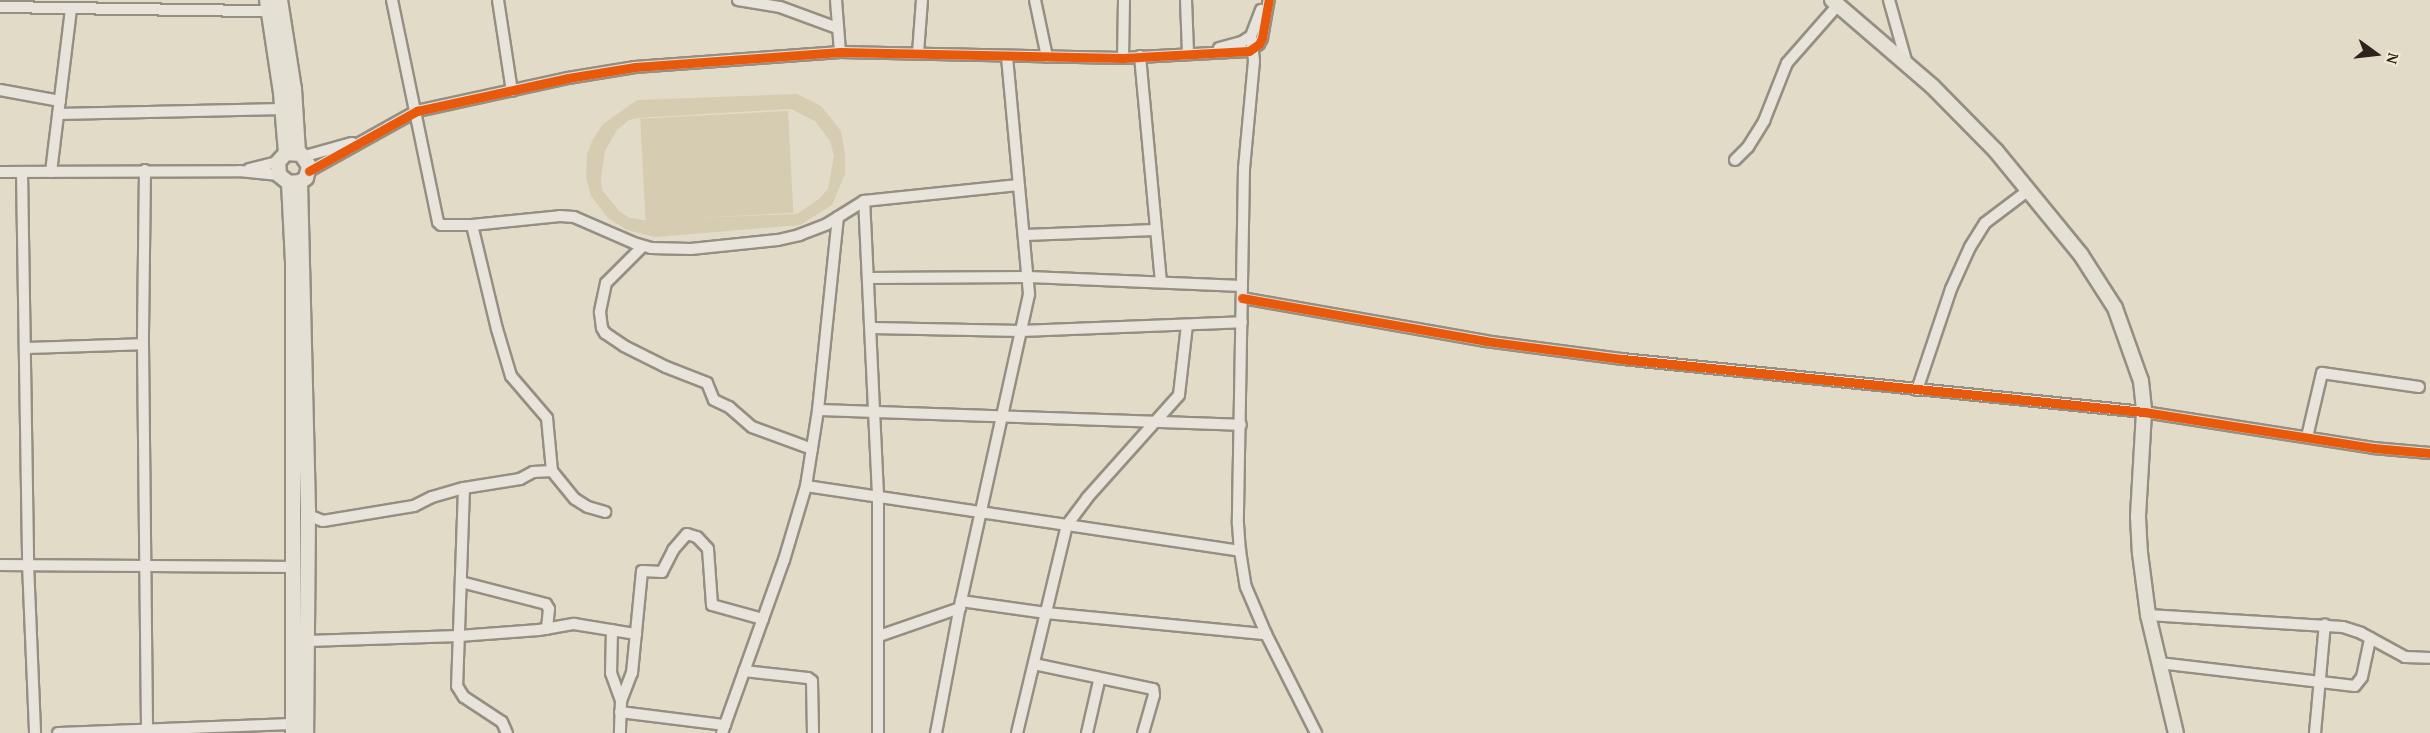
<!DOCTYPE html>
<html>
<head>
<meta charset="utf-8">
<style>
  body { margin:0 }
  #map { position:relative; width:2430px; height:733px; overflow:hidden; background:#e2dbc7; font-family:"Gentium Book Plus",serif }
  div>[style] { position:absolute }
  .green>* { inset:0; background:#d6ccb2; transform-origin:0 0 }
  .roads { filter:drop-shadow(2px 0 #958f83) drop-shadow(-2px 0 #958f83) drop-shadow(0 2px #958f83) drop-shadow(0 -2px #958f83) }
  .minor>* { height:10px; margin:-5px; padding:0 5px; transform-origin:5px; border-radius:5px; background:#e8e4db }
  .major>* { height:14px; margin:-7px; padding:0 7px; transform-origin:7px; border-radius:7px; background:#e5e0d4 }
  .cycleway>* { height:9px; margin:-4.5px; padding:0 4.5px; transform-origin:4.5px; border-radius:4.5px; background:#e8590c }
  span { translate:-50% -50%; white-space:nowrap; text-align:center; line-height:1.15; -webkit-text-stroke:4.5px #f4ebd3; paint-order:stroke }
  .north { position:absolute; left:2346px; top:24px; width:60px; height:60px; -webkit-text-stroke:4px #f4ebd3; paint-order:stroke; rotate:105deg; font-size:16px; font-weight:700; line-height:24px; text-align:center; color:#2e221d }
  .north::after { content:''; display:block; margin:auto; width:21px; height:27px; background:#2e221d; clip-path:polygon(50% 0,100% 100%,50% 72%,0 100%) }
</style>
</head>
<body>
<div id="map">
  <div class="green">
    <i style="clip-path:polygon(evenodd,797px 94px,821px 106px,841px 131px,845px 154px,845px 174px,832px 205px,800px 225px,655px 237px,627px 230px,608px 218px,591px 196px,586px 178px,587px 154px,593px 139px,603px 124px,637px 100px,797px 94px,791px 109px,815px 121px,830px 141px,834px 156px,828px 189px,819px 199px,797px 214px,644px 220px,630px 218px,619px 211px,602px 190px,601px 178px,605px 151px,617px 130px,629px 120px,637px 118px,791px 109px)"></i>
    <i style="left:788px;top:111px;width:102px;height:148px;rotate:87deg"></i>
  </div>
  <div class="roads">
    <div class="minor">
      <i style="left:392px;top:0;width:227px;rotate:78.3deg"></i>
      <i style="left:438px;top:222px;width:4px;rotate:45deg"></i>
      <i style="left:441px;top:225px;width:31px"></i>
      <i style="left:472px;top:225px;width:88px;rotate:-5.8deg"></i>
      <i style="left:560px;top:216px;width:14px;rotate:4deg"></i>
      <i style="left:574px;top:217px;width:65px;rotate:23.4deg"></i>
      <i style="left:634px;top:243px;width:18px;rotate:16deg"></i>
      <i style="left:651px;top:248px;width:40px;rotate:1.4deg"></i>
      <i style="left:691px;top:249px;width:87px;rotate:-5.9deg"></i>
      <i style="left:778px;top:240px;width:22px;rotate:-13deg"></i>
      <i style="left:799px;top:235px;width:30px;rotate:-21deg"></i>
      <i style="left:827px;top:224px;width:44px;rotate:-31.9deg"></i>
      <i style="left:498px;top:0;width:92px;rotate:81.3deg"></i>
      <i style="left:738px;top:0;width:43px;rotate:9.5deg"></i>
      <i style="left:780px;top:7px;width:61px;rotate:20.2deg"></i>
      <i style="left:836px;top:0;width:52px;rotate:85.6deg"></i>
      <i style="left:1035px;top:0;width:58px;rotate:78.1deg"></i>
      <i style="left:1186px;top:0;width:52px;rotate:87.8deg"></i>
      <i style="left:1889px;top:0;width:66px;rotate:74.3deg"></i>
      <i style="left:0;top:7px;width:269px;rotate:0.9deg"></i>
      <i style="left:1251px;top:36px;width:25px;rotate:83deg"></i>
      <i style="left:1254px;top:61px;width:107px;rotate:95.3deg"></i>
      <i style="left:1244px;top:168px;width:356px;rotate:91deg"></i>
      <i style="left:1238px;top:524px;width:27px;rotate:86deg"></i>
      <i style="left:1240px;top:551px;width:36px;rotate:81deg"></i>
      <i style="left:1246px;top:587px;width:51px;rotate:66.9deg"></i>
      <i style="left:1266px;top:634px;width:111px;rotate:63.2deg"></i>
      <i style="left:1219px;top:48px;width:24px;rotate:-15deg"></i>
      <i style="left:1242px;top:42px;width:11px;rotate:-34deg"></i>
      <i style="left:1251px;top:36px;width:28px;rotate:-69deg"></i>
      <i style="left:918px;top:53px;width:53px;rotate:-85.7deg"></i>
      <i style="left:1140px;top:56px;width:227px;rotate:84.7deg"></i>
      <i style="left:1123px;top:58px;width:58px;rotate:-89deg"></i>
      <i style="left:0;top:90px;width:61px;rotate:10.4deg"></i>
      <i style="left:58px;top:114px;width:225px;rotate:-1.3deg"></i>
      <i style="left:305px;top:156px;width:49px;rotate:-15.5deg"></i>
      <i style="left:1735px;top:160px;width:18px;rotate:-45deg"></i>
      <i style="left:1748px;top:147px;width:31px;rotate:-58deg"></i>
      <i style="left:1764px;top:121px;width:62px;rotate:-68.4deg"></i>
      <i style="left:1787px;top:63px;width:77px;rotate:-48.7deg"></i>
      <i style="left:249px;top:169px;width:30px;rotate:-14deg"></i>
      <i style="left:145px;top:170px;width:174px;rotate:90.7deg"></i>
      <i style="left:143px;top:344px;width:386px;rotate:89.4deg"></i>
      <i style="left:309px;top:171px;width:124px;rotate:-29.1deg"></i>
      <i style="left:417px;top:111px;width:155px;rotate:-12.3deg"></i>
      <i style="left:568px;top:78px;width:68px;rotate:-9.3deg"></i>
      <i style="left:635px;top:67px;width:206px;rotate:-4.2deg"></i>
      <i style="left:840px;top:52px;width:283px;rotate:1.2deg"></i>
      <i style="left:1123px;top:58px;width:126px;rotate:-3.2deg"></i>
      <i style="left:1249px;top:51px;width:12px;rotate:-35deg"></i>
      <i style="left:1259px;top:44px;width:7px;rotate:-63deg"></i>
      <i style="left:1262px;top:38px;width:39px;rotate:-80deg"></i>
      <i style="left:0;top:172px;width:239px;rotate:-0.2deg"></i>
      <i style="left:239px;top:171px;width:40px;rotate:5.7deg"></i>
      <i style="left:22px;top:172px;width:392px;rotate:89.1deg"></i>
      <i style="left:28px;top:564px;width:169px;rotate:87.6deg"></i>
      <i style="left:51px;top:172px;width:165px;rotate:-83deg"></i>
      <i style="left:472px;top:225px;width:107px;rotate:76.5deg"></i>
      <i style="left:497px;top:329px;width:49px;rotate:73.4deg"></i>
      <i style="left:511px;top:376px;width:55px;rotate:49.4deg"></i>
      <i style="left:547px;top:418px;width:53px;rotate:84.6deg"></i>
      <i style="left:552px;top:471px;width:36px;rotate:51deg"></i>
      <i style="left:575px;top:499px;width:15px;rotate:32deg"></i>
      <i style="left:588px;top:507px;width:18px;rotate:16deg"></i>
      <i style="left:1024px;top:235px;width:132px;rotate:-2.2deg"></i>
      <i style="left:643px;top:246px;width:52px;rotate:135deg"></i>
      <i style="left:606px;top:283px;width:30px;rotate:102deg"></i>
      <i style="left:600px;top:312px;width:16px;rotate:83deg"></i>
      <i style="left:602px;top:328px;width:6px;rotate:59deg"></i>
      <i style="left:605px;top:333px;width:23px;rotate:34deg"></i>
      <i style="left:624px;top:346px;width:47px;rotate:26.6deg"></i>
      <i style="left:666px;top:367px;width:44px;rotate:21.3deg"></i>
      <i style="left:707px;top:383px;width:18px;rotate:68deg"></i>
      <i style="left:714px;top:400px;width:17px;rotate:25deg"></i>
      <i style="left:729px;top:407px;width:30px;rotate:41deg"></i>
      <i style="left:752px;top:427px;width:64px;rotate:20.1deg"></i>
      <i style="left:870px;top:278px;width:159px;rotate:-0.4deg"></i>
      <i style="left:1029px;top:277px;width:213px;rotate:2.4deg"></i>
      <i style="left:1242px;top:298px;width:247px;rotate:10deg"></i>
      <i style="left:1485px;top:341px;width:138px;rotate:7.5deg"></i>
      <i style="left:1622px;top:359px;width:525px;rotate:5.8deg"></i>
      <i style="left:2144px;top:412px;width:232px;rotate:8.9deg"></i>
      <i style="left:2373px;top:448px;width:57px;rotate:5deg"></i>
      <i style="left:872px;top:328px;width:149px;rotate:1.2deg"></i>
      <i style="left:1021px;top:331px;width:221px;rotate:-2.3deg"></i>
      <i style="left:25px;top:348px;width:118px;rotate:-1.9deg"></i>
      <i style="left:1917px;top:390px;width:107px;rotate:-71.4deg"></i>
      <i style="left:1951px;top:289px;width:46px;rotate:-65.7deg"></i>
      <i style="left:1970px;top:247px;width:28px;rotate:-58deg"></i>
      <i style="left:1985px;top:223px;width:56px;rotate:-37.1deg"></i>
      <i style="left:818px;top:410px;width:423px;rotate:2deg"></i>
      <i style="left:2307px;top:437px;width:66px;rotate:-76.8deg"></i>
      <i style="left:2322px;top:373px;width:98px;rotate:8.2deg"></i>
      <i style="left:806px;top:486px;width:439px;rotate:8.5deg"></i>
      <i style="left:464px;top:488px;width:198px;rotate:92deg"></i>
      <i style="left:457px;top:686px;width:13px;rotate:58deg"></i>
      <i style="left:464px;top:697px;width:45px;rotate:33.3deg"></i>
      <i style="left:502px;top:722px;width:12px;rotate:66deg"></i>
      <i style="left:308px;top:515px;width:16px;rotate:22deg"></i>
      <i style="left:323px;top:521px;width:92px;rotate:-9.4deg"></i>
      <i style="left:414px;top:506px;width:20px;rotate:-27deg"></i>
      <i style="left:432px;top:497px;width:33px;rotate:-16deg"></i>
      <i style="left:464px;top:488px;width:57px;rotate:-9.1deg"></i>
      <i style="left:520px;top:479px;width:15px;rotate:-28deg"></i>
      <i style="left:533px;top:472px;width:19px;rotate:-3deg"></i>
      <i style="left:0;top:565px;width:294px;rotate:0.4deg"></i>
      <i style="left:461px;top:582px;width:88px;rotate:14.5deg"></i>
      <i style="left:546px;top:604px;width:6px;rotate:59deg"></i>
      <i style="left:549px;top:609px;width:20px;rotate:96deg"></i>
      <i style="left:961px;top:601px;width:86px;rotate:8deg"></i>
      <i style="left:1046px;top:613px;width:221px;rotate:5.5deg"></i>
      <i style="left:2148px;top:615px;width:195px;rotate:3.5deg"></i>
      <i style="left:2343px;top:627px;width:19px;rotate:18deg"></i>
      <i style="left:2361px;top:633px;width:50px;rotate:28.6deg"></i>
      <i style="left:2405px;top:657px;width:25px;rotate:2deg"></i>
      <i style="left:612px;top:630px;width:43px;rotate:91.3deg"></i>
      <i style="left:611px;top:673px;width:30px;rotate:70deg"></i>
      <i style="left:621px;top:701px;width:32px;rotate:92deg"></i>
      <i style="left:879px;top:636px;width:86px;rotate:-19.1deg"></i>
      <i style="left:307px;top:641px;width:152px;rotate:-1.9deg"></i>
      <i style="left:459px;top:636px;width:80px;rotate:-4.3deg"></i>
      <i style="left:539px;top:630px;width:36px;rotate:-10deg"></i>
      <i style="left:574px;top:624px;width:63px;rotate:9.2deg"></i>
      <i style="left:2159px;top:663px;width:197px;rotate:6.7deg"></i>
      <i style="left:2355px;top:686px;width:11px;rotate:-52deg"></i>
      <i style="left:2362px;top:677px;width:40px;rotate:-78deg"></i>
      <i style="left:1034px;top:664px;width:122px;rotate:11.9deg"></i>
      <i style="left:1153px;top:689px;width:6px;rotate:81deg"></i>
      <i style="left:1154px;top:695px;width:40px;rotate:106deg"></i>
      <i style="left:744px;top:671px;width:64px;rotate:6.2deg"></i>
      <i style="left:808px;top:678px;width:5px;rotate:37deg"></i>
      <i style="left:812px;top:681px;width:52px;rotate:88.9deg"></i>
      <i style="left:621px;top:701px;width:30px;rotate:-69deg"></i>
      <i style="left:632px;top:673px;width:102px;rotate:-84.4deg"></i>
      <i style="left:642px;top:571px;width:20px;rotate:3deg"></i>
      <i style="left:662px;top:572px;width:25px;rotate:-63deg"></i>
      <i style="left:673px;top:550px;width:21px;rotate:-49deg"></i>
      <i style="left:687px;top:534px;width:10px;rotate:17deg"></i>
      <i style="left:697px;top:537px;width:16px;rotate:47deg"></i>
      <i style="left:708px;top:549px;width:56px;rotate:85.9deg"></i>
      <i style="left:712px;top:605px;width:53px;rotate:15.4deg"></i>
      <i style="left:620px;top:712px;width:106px;rotate:7.1deg"></i>
      <i style="left:58px;top:733px;width:235px;rotate:-2.2deg"></i>
      <i style="left:722px;top:733px;width:184px;rotate:-70.3deg"></i>
      <i style="left:784px;top:560px;width:77px;rotate:-73.4deg"></i>
      <i style="left:806px;top:486px;width:77px;rotate:-81deg"></i>
      <i style="left:818px;top:410px;width:194px;rotate:-84.1deg"></i>
      <i style="left:878px;top:733px;width:238px;rotate:-90deg"></i>
      <i style="left:878px;top:495px;width:294px;rotate:-92.7deg"></i>
      <i style="left:864px;top:201px;width:155px;rotate:-5.9deg"></i>
      <i style="left:936px;top:733px;width:134px;rotate:-79.3deg"></i>
      <i style="left:961px;top:601px;width:314px;rotate:-77.5deg"></i>
      <i style="left:1029px;top:294px;width:238px;rotate:-95.3deg"></i>
      <i style="left:1017px;top:733px;width:214px;rotate:-76.5deg"></i>
      <i style="left:1067px;top:525px;width:34px;rotate:-53deg"></i>
      <i style="left:1087px;top:498px;width:138px;rotate:-48.2deg"></i>
      <i style="left:1179px;top:395px;width:70px;rotate:-83.5deg"></i>
      <i style="left:1087px;top:733px;width:53px;rotate:-77deg"></i>
      <i style="left:1099px;top:681px;width:4px;rotate:-117deg"></i>
      <i style="left:2315px;top:733px;width:109px;rotate:-84.8deg"></i>
    </div>
    <div class="major">
      <i style="left:267px;top:0;width:94px;rotate:81.4deg"></i>
      <i style="left:281px;top:93px;width:60px;rotate:85.2deg"></i>
      <i style="left:280px;top:0;width:90px;rotate:81.1deg"></i>
      <i style="left:294px;top:89px;width:63px;rotate:86.4deg"></i>
      <i style="left:1832px;top:0;width:132px;rotate:40.7deg"></i>
      <i style="left:1932px;top:86px;width:91px;rotate:45.4deg"></i>
      <i style="left:1996px;top:151px;width:134px;rotate:50.7deg"></i>
      <i style="left:2081px;top:255px;width:63px;rotate:57.3deg"></i>
      <i style="left:2115px;top:308px;width:77px;rotate:70.4deg"></i>
      <i style="left:2141px;top:381px;width:31px;rotate:84deg"></i>
      <i style="left:2144px;top:412px;width:105px;rotate:93.3deg"></i>
      <i style="left:2138px;top:517px;width:36px;rotate:87deg"></i>
      <i style="left:2140px;top:553px;width:63px;rotate:82.6deg"></i>
      <i style="left:2148px;top:615px;width:121px;rotate:76.7deg"></i>
      <i style="left:300px;top:182px;width:11px;rotate:175deg"></i>
      <i style="left:289px;top:183px;width:13px;rotate:-141deg"></i>
      <i style="left:279px;top:175px;width:13px;rotate:-94deg"></i>
      <i style="left:278px;top:162px;width:12px;rotate:-48deg"></i>
      <i style="left:286px;top:153px;width:15px;rotate:4deg"></i>
      <i style="left:301px;top:154px;width:14px;rotate:56deg"></i>
      <i style="left:309px;top:166px;width:12px;rotate:104deg"></i>
      <i style="left:306px;top:178px;width:7px;rotate:146deg"></i>
      <i style="left:300px;top:182px;width:333px;rotate:88.6deg"></i>
      <i style="left:308px;top:515px;width:218px;rotate:90.5deg"></i>
      <i style="left:289px;top:183px;width:79px;rotate:87.1deg"></i>
      <i style="left:293px;top:262px;width:471px;rotate:90deg"></i>
    </div>
  </div>
  <div class="cycleway">
    <i style="left:309px;top:171px;width:124px;rotate:-29.1deg"></i>
    <i style="left:417px;top:111px;width:155px;rotate:-12.3deg"></i>
    <i style="left:568px;top:78px;width:68px;rotate:-9.3deg"></i>
    <i style="left:635px;top:67px;width:206px;rotate:-4.2deg"></i>
    <i style="left:840px;top:52px;width:283px;rotate:1.2deg"></i>
    <i style="left:1123px;top:58px;width:126px;rotate:-3.2deg"></i>
    <i style="left:1249px;top:51px;width:12px;rotate:-35deg"></i>
    <i style="left:1259px;top:44px;width:7px;rotate:-63deg"></i>
    <i style="left:1262px;top:38px;width:39px;rotate:-80deg"></i>
    <i style="left:1242px;top:298px;width:247px;rotate:10deg"></i>
    <i style="left:1485px;top:341px;width:138px;rotate:7.5deg"></i>
    <i style="left:1622px;top:359px;width:525px;rotate:5.8deg"></i>
    <i style="left:2144px;top:412px;width:232px;rotate:8.9deg"></i>
    <i style="left:2373px;top:448px;width:57px;rotate:5deg"></i>
  </div>
  <div class="north">N</div>
</div>
</body>
</html>
